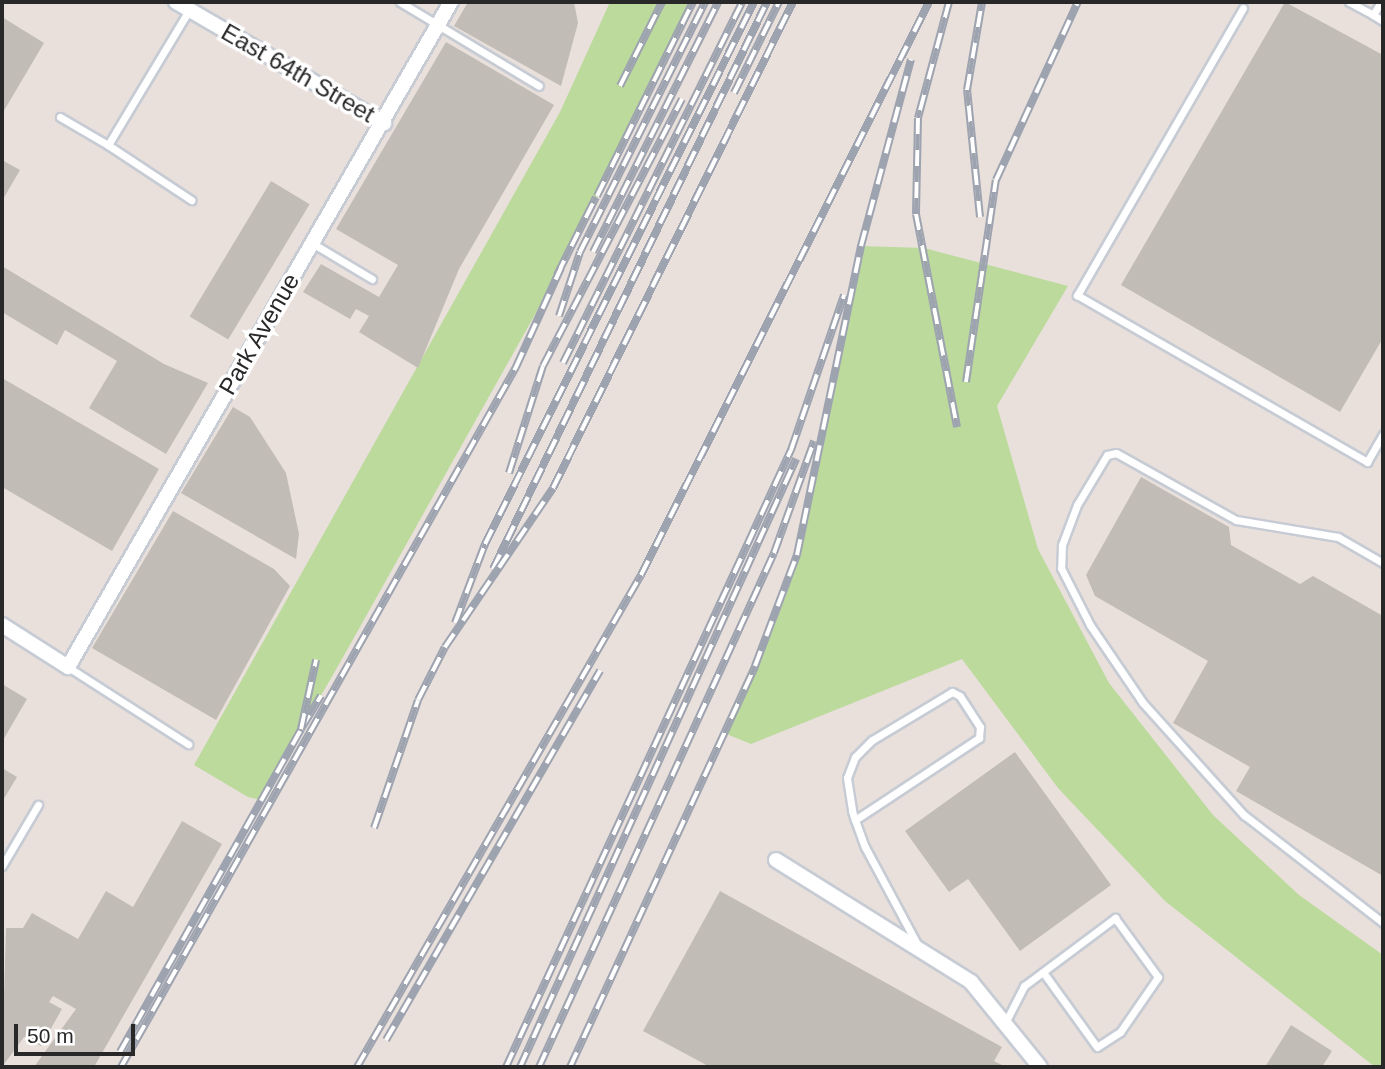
<!DOCTYPE html>
<html>
<head>
<meta charset="utf-8">
<style>
  body { margin:0 }
  #map { position:relative; width:1385px; height:1069px; overflow:hidden; background:#e9e0db; font-family:Helvetica,sans-serif }
  div>[style] { position:absolute }
  .green>* { inset:0; background:#bbda9c }
  .building>* { inset:0; background:#c1bcb6; transform-origin:0 0 }
  .roads { filter:drop-shadow(2px 0 #c6cbd4) drop-shadow(-2px 0 #c6cbd4) drop-shadow(0 2px #c6cbd4) drop-shadow(0 -2px #c6cbd4) }
  .lane>* { height:7px; margin:-3.5px; padding:0 3.5px; transform-origin:3.5px; border-radius:3.5px; background:#fff }
  .street>* { height:14px; margin:-7px; padding:0 7px; transform-origin:7px; border-radius:7px; background:#fff }
  .rail>* { height:8px; margin-top:-4px; transform-origin:0; background:repeating-linear-gradient(90deg,#fff 0 16px,#9ea3b0 0 32px); box-sizing:border-box; border-block:2px solid #9ea3b0 }
  span { translate:-50% -50%; white-space:nowrap; text-align:center; line-height:1.15; -webkit-text-stroke:7px #fff; paint-order:stroke }
  .street-label { font-size:24px; color:#282828 }
  .frame { position:absolute; inset:0; border:4px solid #282828; pointer-events:none }
  .scale { position:absolute; left:14px; top:1024px; width:121px; height:32px; box-sizing:border-box; border:4px solid #282828; border-top:0; padding-left:9px; font-size:21px; line-height:24px; white-space:nowrap; color:#282828; -webkit-text-stroke:5px #fff; paint-order:stroke }
</style>
</head>
<body>
<div id="map">
  <div class="green">
    <i style="clip-path:polygon(610px 2px,693px 2px,561px 268px,342px 659px,261px 800px,248px 797px,194px 765px,560px 112px)"></i>
    <i style="clip-path:polygon(861px 246px,924px 248px,1068px 286px,997px 406px,1038px 549px,1109px 683px,1213px 815px,1299px 895px,1383px 955px,1383px 1067px,1375px 1067px,1165px 901px,1058px 788px,962px 659px,751px 744px,724px 733px,797px 555px)"></i>
  </div>
  <div class="building">
    <i style="clip-path:polygon(468px 2px,574px 2px,578px 23px,561px 86px,454px 26px)"></i>
    <i style="clip-path:polygon(1285px 2px,1383px 55px,1383px 338px,1340px 412px,1121px 285px)"></i>
    <i style="clip-path:polygon(2px 17px,44px 43px,2px 114px)"></i>
    <i style="clip-path:polygon(446px 42px,554px 105px,459px 269px,418px 368px,359px 332px,369px 316px,356px 309px,350px 319px,303px 292px,321px 264px,379px 297px,398px 265px,336px 229px)"></i>
    <i style="clip-path:polygon(2px 160px,20px 170px,2px 201px)"></i>
    <i style="left:271px;top:181px;width:45px;height:158px;rotate:31deg"></i>
    <i style="clip-path:polygon(2px 266px,164px 364px,208px 383px,166px 454px,89px 408px,117px 361px,65px 330px,57px 345px,2px 312px)"></i>
    <i style="clip-path:polygon(2px 378px,159px 469px,112px 551px,2px 487px)"></i>
    <i style="clip-path:polygon(233px 407px,250px 417px,286px 473px,299px 534px,296px 559px,181px 493px)"></i>
    <i style="clip-path:polygon(1141px 477px,1229px 527px,1231px 545px,1300px 584px,1313px 576px,1383px 616px,1383px 876px,1236px 791px,1250px 767px,1173px 723px,1208px 661px,1095px 596px,1086px 575px)"></i>
    <i style="clip-path:polygon(173px 511px,274px 569px,290px 586px,216px 720px,92px 648px)"></i>
    <i style="clip-path:polygon(2px 684px,27px 699px,2px 742px)"></i>
    <i style="clip-path:polygon(1015px 752px,1111px 885px,1020px 951px,968px 879px,949px 892px,905px 831px)"></i>
    <i style="clip-path:polygon(2px 768px,17px 777px,2px 802px)"></i>
    <i style="clip-path:polygon(182px 821px,222px 844px,94px 1067px,34px 1067px,76px 1009px,53px 996px,49px 1002px,62px 1009px,41px 1046px,24px 1037px,2px 1067px,6px 928px,23px 928px,32px 913px,78px 939px,106px 891px,133px 907px)"></i>
    <i style="clip-path:polygon(720px 891px,1002px 1047px,994px 1061px,1006px 1067px,710px 1067px,643px 1031px)"></i>
    <i style="clip-path:polygon(1291px 1025px,1332px 1051px,1322px 1067px,1265px 1067px)"></i>
  </div>
  <div class="roads">
    <div class="lane">
      <i style="left:400px;top:2px;width:162px;rotate:31.1deg"></i>
      <i style="left:1349px;top:2px;width:27px;rotate:28deg"></i>
      <i style="left:1381px;top:2px;width:15px;rotate:122deg"></i>
      <i style="left:1373px;top:15px;width:12px;rotate:31deg"></i>
      <i style="left:1243px;top:8px;width:332px;rotate:120deg"></i>
      <i style="left:1077px;top:295px;width:335px;rotate:29.9deg"></i>
      <i style="left:1367px;top:462px;width:32px;rotate:-60deg"></i>
      <i style="left:60px;top:117px;width:56px;rotate:30.3deg"></i>
      <i style="left:108px;top:145px;width:157px;rotate:-59deg"></i>
      <i style="left:108px;top:145px;width:100px;rotate:33.5deg"></i>
      <i style="left:312px;top:243px;width:70px;rotate:31deg"></i>
      <i style="left:1383px;top:563px;width:52px;rotate:-150deg"></i>
      <i style="left:1338px;top:537px;width:103px;rotate:-170.5deg"></i>
      <i style="left:1236px;top:520px;width:137px;rotate:-150.8deg"></i>
      <i style="left:1116px;top:453px;width:9px;rotate:167deg"></i>
      <i style="left:1107px;top:455px;width:58px;rotate:121deg"></i>
      <i style="left:1077px;top:505px;width:43px;rotate:110.6deg"></i>
      <i style="left:1062px;top:545px;width:23px;rotate:92deg"></i>
      <i style="left:1061px;top:568px;width:64px;rotate:63deg"></i>
      <i style="left:1090px;top:625px;width:94px;rotate:55.8deg"></i>
      <i style="left:1143px;top:703px;width:151px;rotate:48deg"></i>
      <i style="left:1244px;top:815px;width:176px;rotate:37.8deg"></i>
      <i style="left:68px;top:667px;width:143px;rotate:32.7deg"></i>
      <i style="left:855px;top:820px;width:149px;rotate:-33.5deg"></i>
      <i style="left:979px;top:738px;width:11px;rotate:-85deg"></i>
      <i style="left:980px;top:727px;width:37px;rotate:-123deg"></i>
      <i style="left:960px;top:696px;width:9px;rotate:-153deg"></i>
      <i style="left:952px;top:692px;width:93px;rotate:149deg"></i>
      <i style="left:872px;top:740px;width:24px;rotate:135deg"></i>
      <i style="left:855px;top:757px;width:22px;rotate:111deg"></i>
      <i style="left:847px;top:778px;width:33px;rotate:81deg"></i>
      <i style="left:852px;top:811px;width:9px;rotate:72deg"></i>
      <i style="left:855px;top:820px;width:29px;rotate:70deg"></i>
      <i style="left:865px;top:847px;width:110px;rotate:61.8deg"></i>
      <i style="left:2px;top:866px;width:71px;rotate:-59.5deg"></i>
      <i style="left:1005px;top:1023px;width:42px;rotate:-62.8deg"></i>
      <i style="left:1024px;top:986px;width:114px;rotate:-36.8deg"></i>
      <i style="left:1115px;top:918px;width:73px;rotate:53.9deg"></i>
      <i style="left:1158px;top:977px;width:67px;rotate:124.6deg"></i>
      <i style="left:1120px;top:1032px;width:27px;rotate:147deg"></i>
      <i style="left:1097px;top:1047px;width:92px;rotate:-125.8deg"></i>
    </div>
    <div class="street">
      <i style="left:176px;top:2px;width:241px;rotate:30.2deg"></i>
      <i style="left:2px;top:625px;width:78px;rotate:32.5deg"></i>
      <i style="left:68px;top:667px;width:767px;rotate:-60.06deg"></i>
      <i style="left:776px;top:860px;width:230px;rotate:32deg"></i>
      <i style="left:971px;top:982px;width:109px;rotate:50.9deg"></i>
    </div>
  </div>
  <div class="rail">
    <i style="left:949px;top:2px;width:120px;rotate:105deg"></i>
    <i style="left:918px;top:118px;width:96px;rotate:91.2deg"></i>
    <i style="left:916px;top:214px;width:217px;rotate:79.1deg"></i>
    <i style="left:620px;top:86px;width:94px;rotate:-63.4deg"></i>
    <i style="left:734px;top:93px;width:102px;rotate:-63.7deg"></i>
    <i style="left:597px;top:196px;width:216px;rotate:-63.7deg"></i>
    <i style="left:980px;top:217px;width:128px;rotate:-95.8deg"></i>
    <i style="left:967px;top:90px;width:89px;rotate:-80.3deg"></i>
    <i style="left:593px;top:252px;width:280px;rotate:-63.4deg"></i>
    <i style="left:557px;top:275px;width:87px;rotate:-63.4deg"></i>
    <i style="left:559px;top:316px;width:67px;rotate:-71.8deg"></i>
    <i style="left:580px;top:252px;width:280px;rotate:-63.4deg"></i>
    <i style="left:563px;top:363px;width:403px;rotate:-63.6deg"></i>
    <i style="left:966px;top:382px;width:204px;rotate:-81.6deg"></i>
    <i style="left:996px;top:180px;width:196px;rotate:-65.3deg"></i>
    <i style="left:509px;top:473px;width:112px;rotate:-72.4deg"></i>
    <i style="left:543px;top:366px;width:301px;rotate:-62.5deg"></i>
    <i style="left:493px;top:569px;width:630px;rotate:-64.21deg"></i>
    <i style="left:455px;top:623px;width:85px;rotate:-69.2deg"></i>
    <i style="left:485px;top:544px;width:605px;rotate:-63.6deg"></i>
    <i style="left:301px;top:729px;width:39px;rotate:-59deg"></i>
    <i style="left:374px;top:828px;width:135px;rotate:-71deg"></i>
    <i style="left:418px;top:700px;width:59px;rotate:-63deg"></i>
    <i style="left:445px;top:647px;width:192px;rotate:-55.8deg"></i>
    <i style="left:553px;top:488px;width:542px;rotate:-63.72deg"></i>
    <i style="left:386px;top:1040px;width:427px;rotate:-59.9deg"></i>
    <i style="left:120px;top:1052px;width:370px;rotate:-60.7deg"></i>
    <i style="left:301px;top:729px;width:71px;rotate:-77.7deg"></i>
    <i style="left:121px;top:1067px;width:804px;rotate:-60.56deg"></i>
    <i style="left:516px;top:367px;width:109px;rotate:-65.6deg"></i>
    <i style="left:357px;top:1067px;width:568px;rotate:-60deg"></i>
    <i style="left:641px;top:575px;width:641px;rotate:-63.32deg"></i>
    <i style="left:506px;top:1067px;width:680px;rotate:-65.21deg"></i>
    <i style="left:791px;top:450px;width:164px;rotate:-71.1deg"></i>
    <i style="left:520px;top:1067px;width:668px;rotate:-65.58deg"></i>
    <i style="left:539px;top:1067px;width:565px;rotate:-65.43deg"></i>
    <i style="left:774px;top:553px;width:119px;rotate:-70.3deg"></i>
    <i style="left:570px;top:1067px;width:442px;rotate:-65.2deg"></i>
    <i style="left:755px;top:666px;width:119px;rotate:-69.3deg"></i>
    <i style="left:797px;top:555px;width:316px;rotate:-78.3deg"></i>
    <i style="left:861px;top:246px;width:193px;rotate:-75deg"></i>
  </div>
  <div class="street-label">
    <span style="left:298px;top:73px;rotate:30deg">East 64th Street</span>
    <span style="left:259px;top:334px;rotate:-60deg">Park Avenue</span>
  </div>
  <div class="frame"></div>
  <div class="scale">50 m</div>
</div>
</body>
</html>
